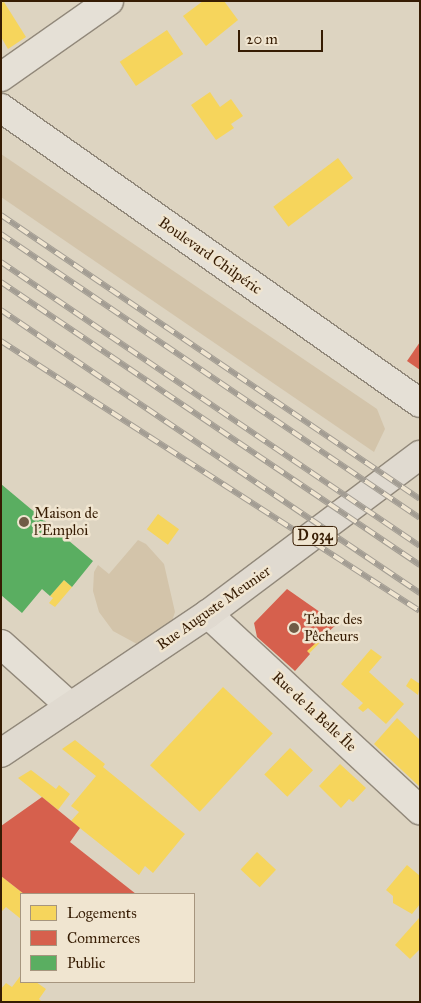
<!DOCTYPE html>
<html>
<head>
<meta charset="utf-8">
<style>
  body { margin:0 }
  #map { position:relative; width:421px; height:1003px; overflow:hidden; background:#ddd4c1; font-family:"IM FELL Great Primer",serif }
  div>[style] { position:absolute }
  .green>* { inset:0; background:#d3c4aa }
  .homes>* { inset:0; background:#f6d55c; transform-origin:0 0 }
  .shops>* { inset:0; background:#d6604d }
  .public>* { inset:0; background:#5aae61 }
  .roads { filter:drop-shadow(1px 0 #91887a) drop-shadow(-1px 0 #91887a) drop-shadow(0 1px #91887a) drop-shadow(0 -1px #91887a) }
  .minor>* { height:28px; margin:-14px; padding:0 14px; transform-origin:14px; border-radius:14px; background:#e5e0d6 }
  .tertiary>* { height:28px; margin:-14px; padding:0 14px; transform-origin:14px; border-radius:14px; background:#e5e0d6 }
  .primary>* { height:28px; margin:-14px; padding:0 14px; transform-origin:14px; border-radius:14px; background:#e0dad0 }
  .rail>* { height:5.5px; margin-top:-2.75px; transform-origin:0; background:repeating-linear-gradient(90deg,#f0e5d0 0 11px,#a39d93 0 22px); box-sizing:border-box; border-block:1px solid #a39d93 }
  .dots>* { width:14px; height:14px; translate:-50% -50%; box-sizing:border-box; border:2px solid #f0e5d0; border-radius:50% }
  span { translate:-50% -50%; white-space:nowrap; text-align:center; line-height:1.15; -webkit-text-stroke:5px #f0e5d0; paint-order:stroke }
  .shield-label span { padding:1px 4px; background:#f0e5d0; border:1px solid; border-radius:4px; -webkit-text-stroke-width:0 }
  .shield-label { font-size:14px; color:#361c03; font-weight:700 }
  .street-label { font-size:15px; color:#361c03 }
  .poi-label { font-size:15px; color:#361c03 }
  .left { translate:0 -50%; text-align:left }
  .frame { position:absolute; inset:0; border:2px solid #361c03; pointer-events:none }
  .legend { position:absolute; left:20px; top:893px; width:175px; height:90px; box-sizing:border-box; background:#f0e5d0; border:1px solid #a6957e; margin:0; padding:6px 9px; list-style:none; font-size:15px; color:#361c03 }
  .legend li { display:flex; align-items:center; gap:10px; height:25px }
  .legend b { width:25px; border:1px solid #a6957e }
  .scale { position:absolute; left:238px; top:30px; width:85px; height:22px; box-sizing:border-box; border:2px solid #361c03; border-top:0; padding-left:6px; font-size:15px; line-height:18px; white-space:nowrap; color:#361c03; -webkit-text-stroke:4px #f0e5d0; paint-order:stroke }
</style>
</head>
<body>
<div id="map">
  <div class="green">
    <i style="clip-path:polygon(1px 154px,377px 409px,385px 429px,374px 452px,1px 197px)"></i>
    <i style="clip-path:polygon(138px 540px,146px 544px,164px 564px,175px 612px,172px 621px,137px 644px,113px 631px,99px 612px,93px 591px,94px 572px,98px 565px,109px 574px)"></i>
  </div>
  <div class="homes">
    <i style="clip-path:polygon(203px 1px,224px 1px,238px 20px,206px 46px,183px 16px)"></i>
    <i style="clip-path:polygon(4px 2px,26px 37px,8px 49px,1px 37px,1px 3px)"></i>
    <i style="left:167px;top:30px;width:29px;height:57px;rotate:56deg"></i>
    <i style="clip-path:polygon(210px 92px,220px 107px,231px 99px,243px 116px,231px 124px,234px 128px,216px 140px,191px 105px)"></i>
    <i style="left:338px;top:158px;width:25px;height:81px;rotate:53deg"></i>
    <i style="left:158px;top:514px;width:26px;height:19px;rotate:36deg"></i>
    <i style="clip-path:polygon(64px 580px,72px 587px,55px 607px,49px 603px,53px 598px,50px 596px)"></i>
    <i style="left:319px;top:638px;width:4px;height:18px;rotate:45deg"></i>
    <i style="clip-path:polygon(371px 649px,382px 657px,369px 672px,404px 704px,386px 724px,368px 708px,363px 712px,358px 708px,363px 703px,341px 684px)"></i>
    <i style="clip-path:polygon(411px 678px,420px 684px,418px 695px,406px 686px)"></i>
    <i style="left:223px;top:687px;width:68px;height:107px;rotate:43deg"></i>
    <i style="clip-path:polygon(397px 718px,420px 740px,420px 787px,374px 744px)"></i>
    <i style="clip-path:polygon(75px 740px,105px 764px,103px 767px,185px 834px,153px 873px,145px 866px,139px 875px,71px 821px,79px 812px,71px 806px,96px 776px,62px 749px)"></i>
    <i style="left:290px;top:748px;width:32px;height:37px;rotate:44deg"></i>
    <i style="clip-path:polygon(340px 764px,366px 788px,353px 802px,349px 799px,341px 808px,319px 786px)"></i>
    <i style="clip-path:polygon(31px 770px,56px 789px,59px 785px,70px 794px,58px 810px,18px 778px)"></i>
    <i style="left:257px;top:852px;width:26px;height:24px;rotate:43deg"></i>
    <i style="clip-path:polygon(407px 865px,420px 876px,420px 904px,412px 914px,393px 903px,393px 896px,386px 890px)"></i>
    <i style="clip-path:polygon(1px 876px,24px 894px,21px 919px,6px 907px,1px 912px)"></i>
    <i style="clip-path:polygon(420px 917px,420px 949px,410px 959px,395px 945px)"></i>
    <i style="clip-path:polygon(21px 975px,21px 982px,36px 982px,46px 989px,39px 999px,42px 1002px,1px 1002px,1px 989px,6px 983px,12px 987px)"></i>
  </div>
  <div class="shops">
    <i style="clip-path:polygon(420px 342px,420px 370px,407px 361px)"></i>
    <i style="clip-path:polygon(287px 589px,337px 624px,307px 651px,310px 654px,295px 671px,257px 637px,254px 623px)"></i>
    <i style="clip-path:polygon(42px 797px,80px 828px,70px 842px,136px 894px,24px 894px,1px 876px,1px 826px)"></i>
  </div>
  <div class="public">
    <i style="clip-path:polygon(1px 484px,93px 561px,72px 587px,64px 580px,50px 596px,42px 589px,22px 613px,1px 595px)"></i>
  </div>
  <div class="roads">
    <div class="minor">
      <i style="left:1px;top:77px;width:132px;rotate:-35.1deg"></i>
      <i style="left:208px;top:614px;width:289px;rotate:42.8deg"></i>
      <i style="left:1px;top:644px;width:93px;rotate:41.9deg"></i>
    </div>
    <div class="tertiary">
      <i style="left:1px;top:108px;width:512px;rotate:35.15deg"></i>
    </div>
    <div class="primary">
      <i style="left:1px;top:753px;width:249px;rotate:-33.9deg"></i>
      <i style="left:208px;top:614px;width:265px;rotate:-36.9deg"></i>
    </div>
  </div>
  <div class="rail">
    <i style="left:1px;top:215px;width:506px;rotate:34.13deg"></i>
    <i style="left:1px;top:234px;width:506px;rotate:34.13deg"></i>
    <i style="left:1px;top:262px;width:506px;rotate:34.13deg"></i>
    <i style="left:1px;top:282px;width:506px;rotate:34.04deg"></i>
    <i style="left:1px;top:310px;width:506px;rotate:34.04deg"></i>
    <i style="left:1px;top:341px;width:498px;rotate:32.8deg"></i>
  </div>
  <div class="dots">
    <i style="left:24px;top:522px;background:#705c46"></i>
    <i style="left:294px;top:628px;background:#705c46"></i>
  </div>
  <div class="shield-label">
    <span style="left:315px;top:536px">D 934</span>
  </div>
  <div class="street-label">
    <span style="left:210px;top:256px;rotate:35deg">Boulevard Chilpéric</span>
    <span style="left:214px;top:608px;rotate:-35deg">Rue Auguste Meunier</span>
    <span style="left:314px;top:712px;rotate:43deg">Rue de la Belle Île</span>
  </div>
  <div class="poi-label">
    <span class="left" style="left:34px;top:522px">Maison de<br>l'Emploi</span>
    <span class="left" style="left:304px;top:628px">Tabac des<br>Pêcheurs</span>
  </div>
  <div class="frame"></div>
  <ul class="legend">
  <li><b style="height:14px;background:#f6d55c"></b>Logements</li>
  <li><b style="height:14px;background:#d6604d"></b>Commerces</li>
  <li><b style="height:14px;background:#5aae61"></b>Public</li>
  </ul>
  <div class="scale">20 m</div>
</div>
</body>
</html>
